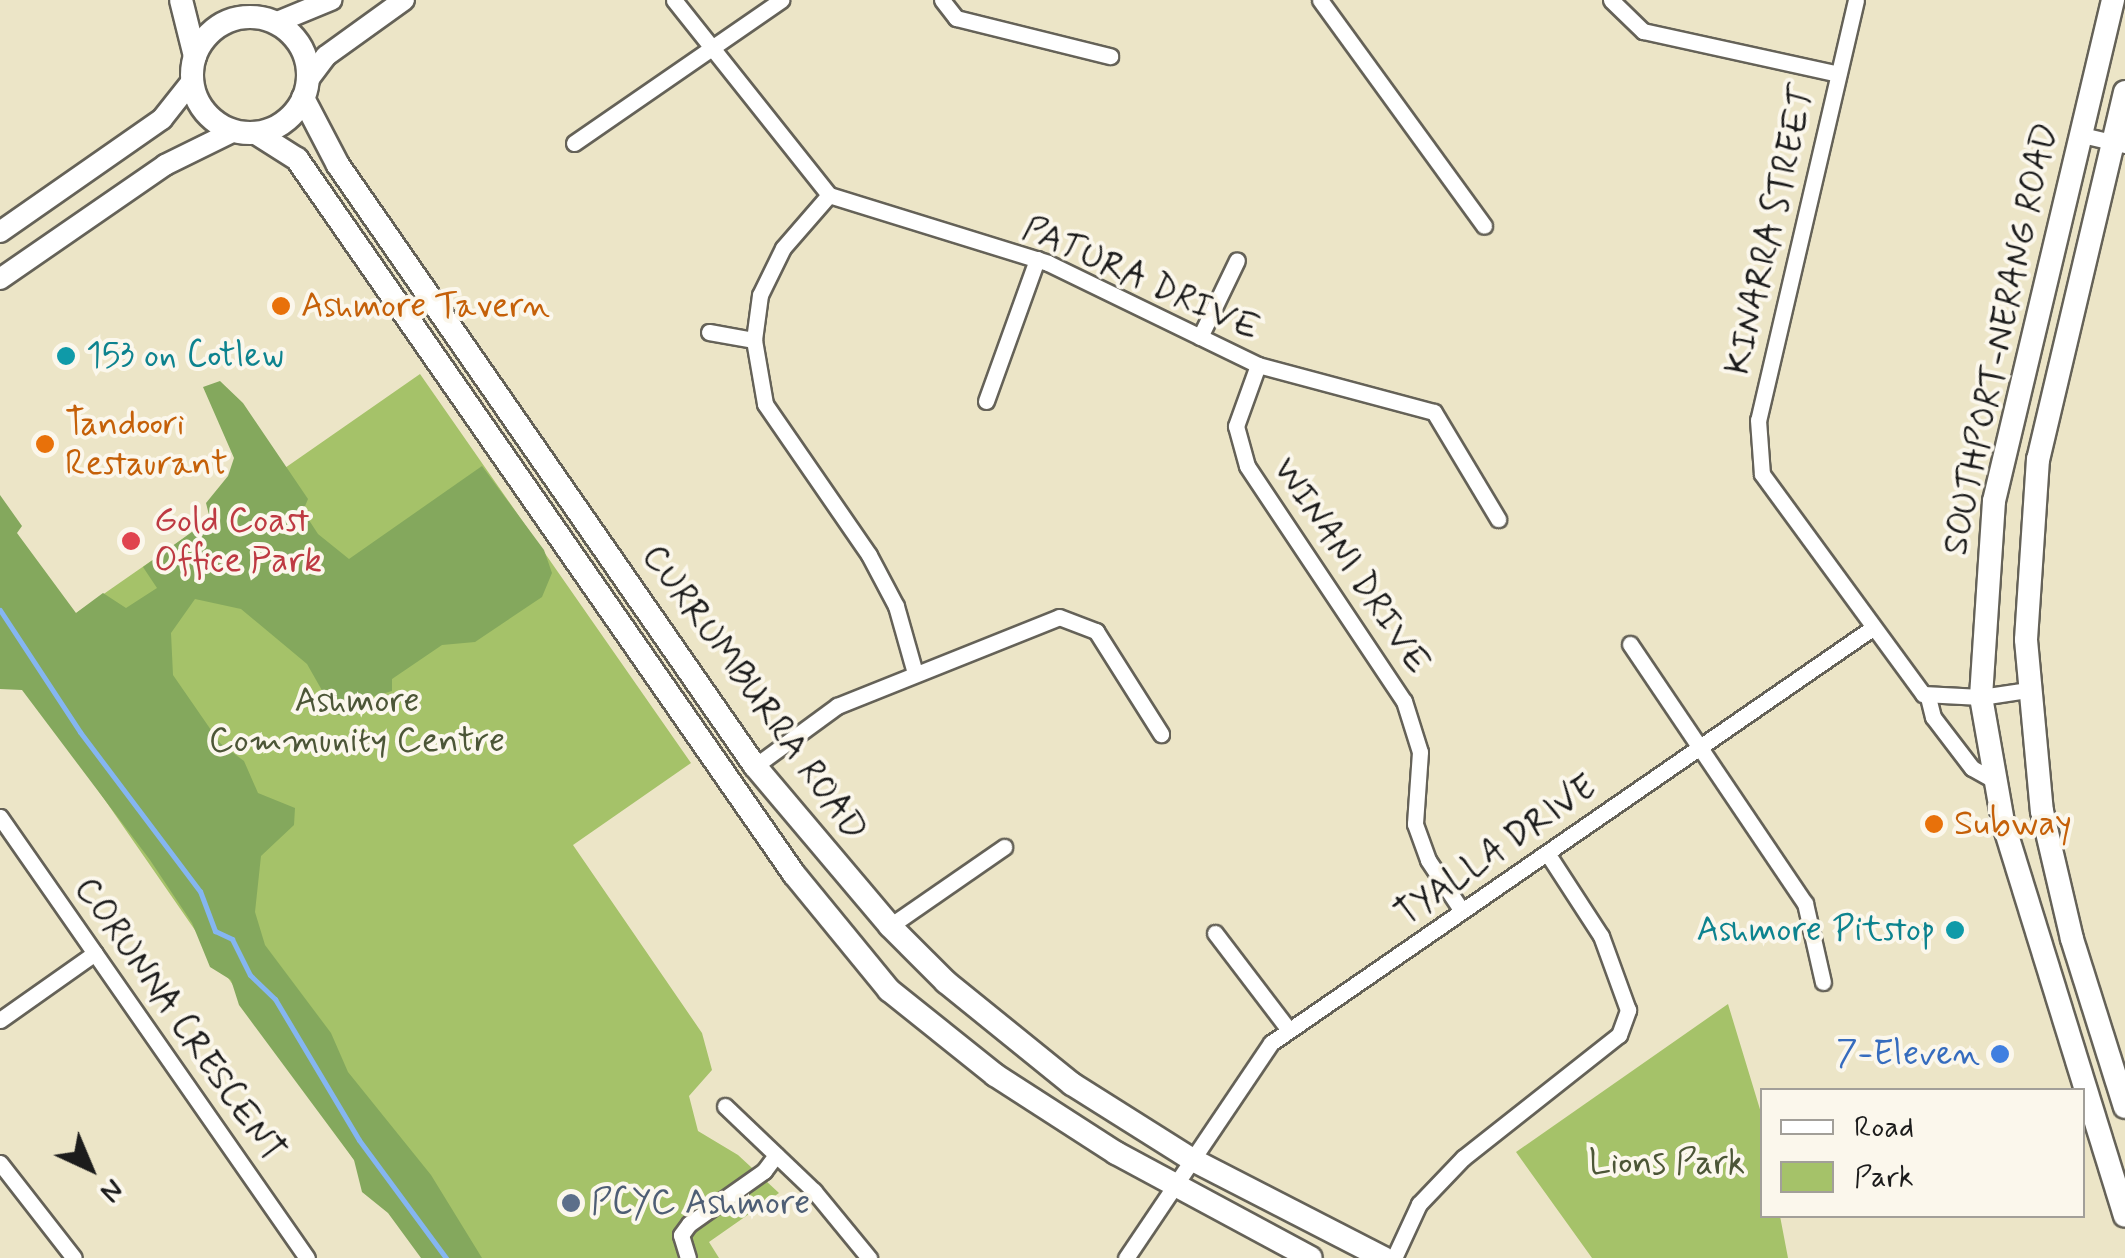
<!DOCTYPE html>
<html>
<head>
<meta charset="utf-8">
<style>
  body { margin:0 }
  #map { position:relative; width:2125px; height:1258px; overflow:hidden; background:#ece5c7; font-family:Mynerve,sans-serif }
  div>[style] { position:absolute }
  .green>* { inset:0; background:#a5c269 }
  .forest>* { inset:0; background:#84a85d }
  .stream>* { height:5px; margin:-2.5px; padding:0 2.5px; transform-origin:2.5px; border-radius:2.5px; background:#85b6f1 }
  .roads { filter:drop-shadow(2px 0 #656258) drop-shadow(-2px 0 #656258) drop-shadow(0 2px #656258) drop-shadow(0 -2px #656258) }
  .minor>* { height:15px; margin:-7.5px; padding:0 7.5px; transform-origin:7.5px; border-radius:7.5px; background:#fff }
  .secondary>* { height:20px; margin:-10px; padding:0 10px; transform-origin:10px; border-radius:10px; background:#fff }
  .primary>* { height:22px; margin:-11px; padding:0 11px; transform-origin:11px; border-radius:11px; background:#fff }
  .primary>.ring { margin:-11px; padding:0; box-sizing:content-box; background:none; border:22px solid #fff; border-radius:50% }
  .dots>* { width:28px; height:28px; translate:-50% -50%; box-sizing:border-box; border:5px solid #fbf7ec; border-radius:50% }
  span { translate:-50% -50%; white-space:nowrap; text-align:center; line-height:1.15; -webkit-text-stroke:8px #fbf7ec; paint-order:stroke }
  .street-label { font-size:35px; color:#1c1c1c }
  .food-label { font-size:35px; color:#c56008 }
  .left { translate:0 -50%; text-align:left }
  .culture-label { font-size:35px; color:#0d838f }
  .right { translate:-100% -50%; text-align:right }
  .health-label { font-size:35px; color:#be3a42 }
  .park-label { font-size:35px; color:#4c5637 }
  .shop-label { font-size:35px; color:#366cbe }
  .service-label { font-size:35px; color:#4e5e75 }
  .legend { position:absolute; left:1760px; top:1088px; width:325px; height:130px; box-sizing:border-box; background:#fbf7ec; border:2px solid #a29f99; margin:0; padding:12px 18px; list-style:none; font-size:30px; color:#1c1c1c }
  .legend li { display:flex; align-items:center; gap:20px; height:50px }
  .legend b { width:50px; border:2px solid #a29f99 }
  .north { position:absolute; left:40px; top:1118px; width:100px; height:100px; -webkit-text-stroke:8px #fbf7ec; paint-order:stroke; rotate:136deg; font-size:28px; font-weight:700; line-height:40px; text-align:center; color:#1c1c1c }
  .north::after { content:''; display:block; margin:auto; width:35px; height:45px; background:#1c1c1c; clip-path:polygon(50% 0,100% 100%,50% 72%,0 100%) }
</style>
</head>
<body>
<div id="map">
  <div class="green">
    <i style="clip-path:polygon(420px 374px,691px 763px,573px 845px,702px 1033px,712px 1070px,689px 1096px,698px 1131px,738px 1155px,779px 1193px,709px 1242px,719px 1258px,422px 1258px,8px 660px,0 562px,49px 632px)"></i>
    <i style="clip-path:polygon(1728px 1004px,1762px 1116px,1762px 1216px,1780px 1216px,1788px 1258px,1592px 1258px,1516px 1152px)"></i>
  </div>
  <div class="forest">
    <i style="clip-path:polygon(220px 381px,243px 403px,308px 499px,303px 511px,318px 534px,349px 559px,482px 466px,544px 550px,552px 573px,542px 597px,475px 642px,442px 645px,392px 679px,392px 691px,358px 701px,353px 714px,336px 715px,307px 664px,241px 609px,195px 599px,171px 633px,173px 675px,220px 743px,244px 761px,258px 793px,295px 808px,294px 825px,261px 856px,255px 912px,265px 945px,331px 1033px,348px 1072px,431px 1175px,482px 1258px,421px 1258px,388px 1213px,362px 1192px,354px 1160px,239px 1005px,231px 980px,210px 967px,192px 923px,150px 860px,22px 690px,0 689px,0 495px,22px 526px,17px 533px,76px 613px,103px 593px,126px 608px,157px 588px,143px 567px,210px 519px,206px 503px,228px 476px,234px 458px,203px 387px)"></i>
  </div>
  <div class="stream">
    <i style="left:0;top:610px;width:146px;rotate:56.7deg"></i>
    <i style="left:80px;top:732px;width:199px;rotate:53deg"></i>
    <i style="left:200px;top:891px;width:43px;rotate:69.4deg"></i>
    <i style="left:215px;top:931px;width:19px;rotate:25deg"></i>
    <i style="left:232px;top:939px;width:40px;rotate:63.4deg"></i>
    <i style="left:250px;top:975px;width:35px;rotate:44deg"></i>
    <i style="left:275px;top:999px;width:164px;rotate:59.2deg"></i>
    <i style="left:359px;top:1140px;width:147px;rotate:53.6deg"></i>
  </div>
  <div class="roads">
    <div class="minor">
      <i style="left:674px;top:0;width:249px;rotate:51.5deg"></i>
      <i style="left:829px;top:195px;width:229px;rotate:17.2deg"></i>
      <i style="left:1048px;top:263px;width:233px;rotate:25.9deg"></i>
      <i style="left:1258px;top:365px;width:182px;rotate:15deg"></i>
      <i style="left:1434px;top:412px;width:125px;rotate:59.1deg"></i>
      <i style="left:942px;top:0;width:23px;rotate:52deg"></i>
      <i style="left:956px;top:18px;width:159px;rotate:13.9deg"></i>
      <i style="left:1320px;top:0;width:279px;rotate:54deg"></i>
      <i style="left:1611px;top:0;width:45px;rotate:44.1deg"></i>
      <i style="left:1643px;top:31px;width:200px;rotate:12.4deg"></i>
      <i style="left:1856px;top:0;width:431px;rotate:103.1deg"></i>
      <i style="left:1758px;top:420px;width:54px;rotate:85.8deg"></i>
      <i style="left:1762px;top:474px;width:273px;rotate:53.8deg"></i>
      <i style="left:1923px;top:694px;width:58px;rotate:3deg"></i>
      <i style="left:1981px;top:697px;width:48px;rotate:-8.5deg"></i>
      <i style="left:2082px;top:135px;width:44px;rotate:13.1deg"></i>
      <i style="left:574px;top:143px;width:252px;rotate:-34.6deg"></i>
      <i style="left:829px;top:195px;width:70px;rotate:131deg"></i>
      <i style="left:783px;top:248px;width:52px;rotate:116.1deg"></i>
      <i style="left:760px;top:295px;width:45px;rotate:97.6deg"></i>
      <i style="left:754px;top:340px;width:65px;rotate:80.2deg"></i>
      <i style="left:765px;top:404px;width:183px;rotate:55.4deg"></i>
      <i style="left:869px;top:555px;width:58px;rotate:62.1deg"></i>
      <i style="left:896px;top:606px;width:70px;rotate:74.2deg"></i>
      <i style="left:709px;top:332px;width:46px;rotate:10.1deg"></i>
      <i style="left:1200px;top:337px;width:85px;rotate:-64.3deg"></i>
      <i style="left:1258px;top:365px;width:65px;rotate:109.8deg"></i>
      <i style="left:1236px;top:426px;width:41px;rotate:74.6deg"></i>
      <i style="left:1247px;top:466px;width:283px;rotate:56.3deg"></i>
      <i style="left:1404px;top:701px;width:53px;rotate:72.6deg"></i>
      <i style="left:1420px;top:752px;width:72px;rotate:94deg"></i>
      <i style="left:1415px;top:824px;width:38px;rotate:70deg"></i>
      <i style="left:1428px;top:860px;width:61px;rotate:56.3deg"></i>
      <i style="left:986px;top:401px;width:151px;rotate:-70.2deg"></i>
      <i style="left:1630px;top:644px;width:313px;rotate:56deg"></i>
      <i style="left:1805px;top:903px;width:81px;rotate:77.2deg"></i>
      <i style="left:1928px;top:697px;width:21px;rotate:76deg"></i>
      <i style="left:1933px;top:717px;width:64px;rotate:52.6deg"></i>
      <i style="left:1972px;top:768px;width:26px;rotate:29deg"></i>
      <i style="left:755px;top:766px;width:102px;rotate:-36.2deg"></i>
      <i style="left:837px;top:706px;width:239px;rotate:-21.8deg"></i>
      <i style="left:1059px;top:617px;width:40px;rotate:21deg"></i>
      <i style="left:1096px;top:631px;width:122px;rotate:57.7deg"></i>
      <i style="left:0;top:817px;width:537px;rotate:55.16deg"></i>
      <i style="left:890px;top:926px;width:139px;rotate:-34.7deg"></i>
      <i style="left:1215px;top:933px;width:122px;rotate:52.7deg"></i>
      <i style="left:0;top:1020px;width:116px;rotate:-35.2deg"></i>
      <i style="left:725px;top:1106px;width:123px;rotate:43.7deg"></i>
      <i style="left:814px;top:1191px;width:87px;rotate:50.6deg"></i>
      <i style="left:0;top:1163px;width:120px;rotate:52.1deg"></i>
      <i style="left:688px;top:1258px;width:24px;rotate:-107deg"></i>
      <i style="left:681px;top:1235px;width:14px;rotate:-54deg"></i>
      <i style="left:689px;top:1224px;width:92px;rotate:-35.2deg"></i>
      <i style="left:764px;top:1171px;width:20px;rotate:-53deg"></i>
      <i style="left:1126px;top:1258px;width:259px;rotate:-56deg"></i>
      <i style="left:1271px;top:1043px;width:729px;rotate:-34.61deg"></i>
      <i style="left:1394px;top:1258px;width:60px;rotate:-65.2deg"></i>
      <i style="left:1419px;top:1204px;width:64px;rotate:-46.3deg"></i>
      <i style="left:1463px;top:1158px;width:199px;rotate:-38.3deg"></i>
      <i style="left:1619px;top:1035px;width:27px;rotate:-70deg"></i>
      <i style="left:1628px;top:1010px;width:79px;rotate:-110deg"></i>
      <i style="left:1601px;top:936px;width:99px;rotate:-123deg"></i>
    </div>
    <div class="secondary">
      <i style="left:275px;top:23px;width:61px;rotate:-22.3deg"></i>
      <i style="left:308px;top:80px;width:30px;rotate:-53deg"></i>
      <i style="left:326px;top:56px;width:96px;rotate:-35.7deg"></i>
      <i style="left:0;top:232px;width:198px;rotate:-34.9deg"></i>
      <i style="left:162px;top:119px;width:48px;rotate:-51.7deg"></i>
      <i style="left:0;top:279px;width:201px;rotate:-34.6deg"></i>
      <i style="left:165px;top:165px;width:77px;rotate:-26.2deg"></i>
    </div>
    <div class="primary">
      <i style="left:181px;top:0;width:58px;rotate:76deg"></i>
      <i style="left:2113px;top:0;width:515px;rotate:103.36deg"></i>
      <i style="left:1994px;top:501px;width:196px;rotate:93.8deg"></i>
      <i style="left:1981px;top:697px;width:127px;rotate:80deg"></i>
      <i style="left:2003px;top:822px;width:412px;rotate:72.8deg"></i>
      <i class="ring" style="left:192px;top:17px;width:94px;height:94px"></i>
      <i style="left:2125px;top:92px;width:377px;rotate:103.3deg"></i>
      <i style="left:2038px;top:459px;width:181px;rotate:93.8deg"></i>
      <i style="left:2026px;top:640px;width:172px;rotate:84.7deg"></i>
      <i style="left:2042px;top:811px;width:131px;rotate:76.8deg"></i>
      <i style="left:2072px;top:939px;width:176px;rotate:72.5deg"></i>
      <i style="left:303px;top:98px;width:76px;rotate:62.4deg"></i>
      <i style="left:338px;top:165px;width:731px;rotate:55.25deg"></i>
      <i style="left:755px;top:766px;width:209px;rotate:49.8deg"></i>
      <i style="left:890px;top:926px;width:79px;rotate:45deg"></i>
      <i style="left:946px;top:982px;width:162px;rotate:39deg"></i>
      <i style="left:1072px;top:1084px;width:141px;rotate:32.2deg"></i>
      <i style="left:1191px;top:1159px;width:217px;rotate:27.2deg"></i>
      <i style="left:256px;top:133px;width:49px;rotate:32.4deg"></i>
      <i style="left:297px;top:159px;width:871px;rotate:55.2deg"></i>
      <i style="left:794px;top:874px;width:150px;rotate:50.7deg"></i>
      <i style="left:889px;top:990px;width:136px;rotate:38.7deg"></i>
      <i style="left:995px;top:1075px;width:144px;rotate:32.8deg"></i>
      <i style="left:1116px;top:1153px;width:221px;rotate:28.3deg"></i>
    </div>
  </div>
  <div class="dots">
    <i style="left:281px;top:306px;background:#e8710a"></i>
    <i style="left:66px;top:356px;background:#0f9aa8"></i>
    <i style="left:45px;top:444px;background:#e8710a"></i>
    <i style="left:131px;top:541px;background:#e0444e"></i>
    <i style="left:1934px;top:824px;background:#e8710a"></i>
    <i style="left:1955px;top:930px;background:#0f9aa8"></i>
    <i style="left:2000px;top:1054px;background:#3f7fe0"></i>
    <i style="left:571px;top:1203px;background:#5c6f8a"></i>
  </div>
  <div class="street-label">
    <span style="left:1771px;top:230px;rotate:-77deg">KINARRA STREET</span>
    <span style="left:1141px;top:279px;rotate:24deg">PATURA DRIVE</span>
    <span style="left:2001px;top:339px;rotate:-78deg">SOUTHPORT-NERANG ROAD</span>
    <span style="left:1351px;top:566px;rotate:56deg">WINANI DRIVE</span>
    <span style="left:754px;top:693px;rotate:54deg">CURRUMBURRA ROAD</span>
    <span style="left:1496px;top:851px;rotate:-35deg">TYALLA DRIVE</span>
    <span style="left:179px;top:1020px;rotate:55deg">CORUNNA CRESCENT</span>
  </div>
  <div class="food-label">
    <span class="left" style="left:301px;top:306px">Ashmore Tavern</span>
    <span class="left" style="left:65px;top:444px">Tandoori<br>Restaurant</span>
    <span class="left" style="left:1954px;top:824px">Subway</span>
  </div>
  <div class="culture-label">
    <span class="left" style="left:86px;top:356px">153 on Cotlew</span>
    <span class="right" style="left:1935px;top:930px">Ashmore Pitstop</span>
  </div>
  <div class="health-label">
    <span class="left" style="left:154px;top:541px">Gold Coast<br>Office Park</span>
  </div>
  <div class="park-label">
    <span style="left:357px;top:721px">Ashmore<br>Community Centre</span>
    <span style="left:1667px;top:1163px">Lions Park</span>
  </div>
  <div class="shop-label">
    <span class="right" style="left:1980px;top:1054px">7-Eleven</span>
  </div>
  <div class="service-label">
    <span class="left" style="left:591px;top:1203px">PCYC Ashmore</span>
  </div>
  <ul class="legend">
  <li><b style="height:12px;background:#fff"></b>Road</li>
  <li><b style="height:28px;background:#a5c269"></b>Park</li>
  </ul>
  <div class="north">N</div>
</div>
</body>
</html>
